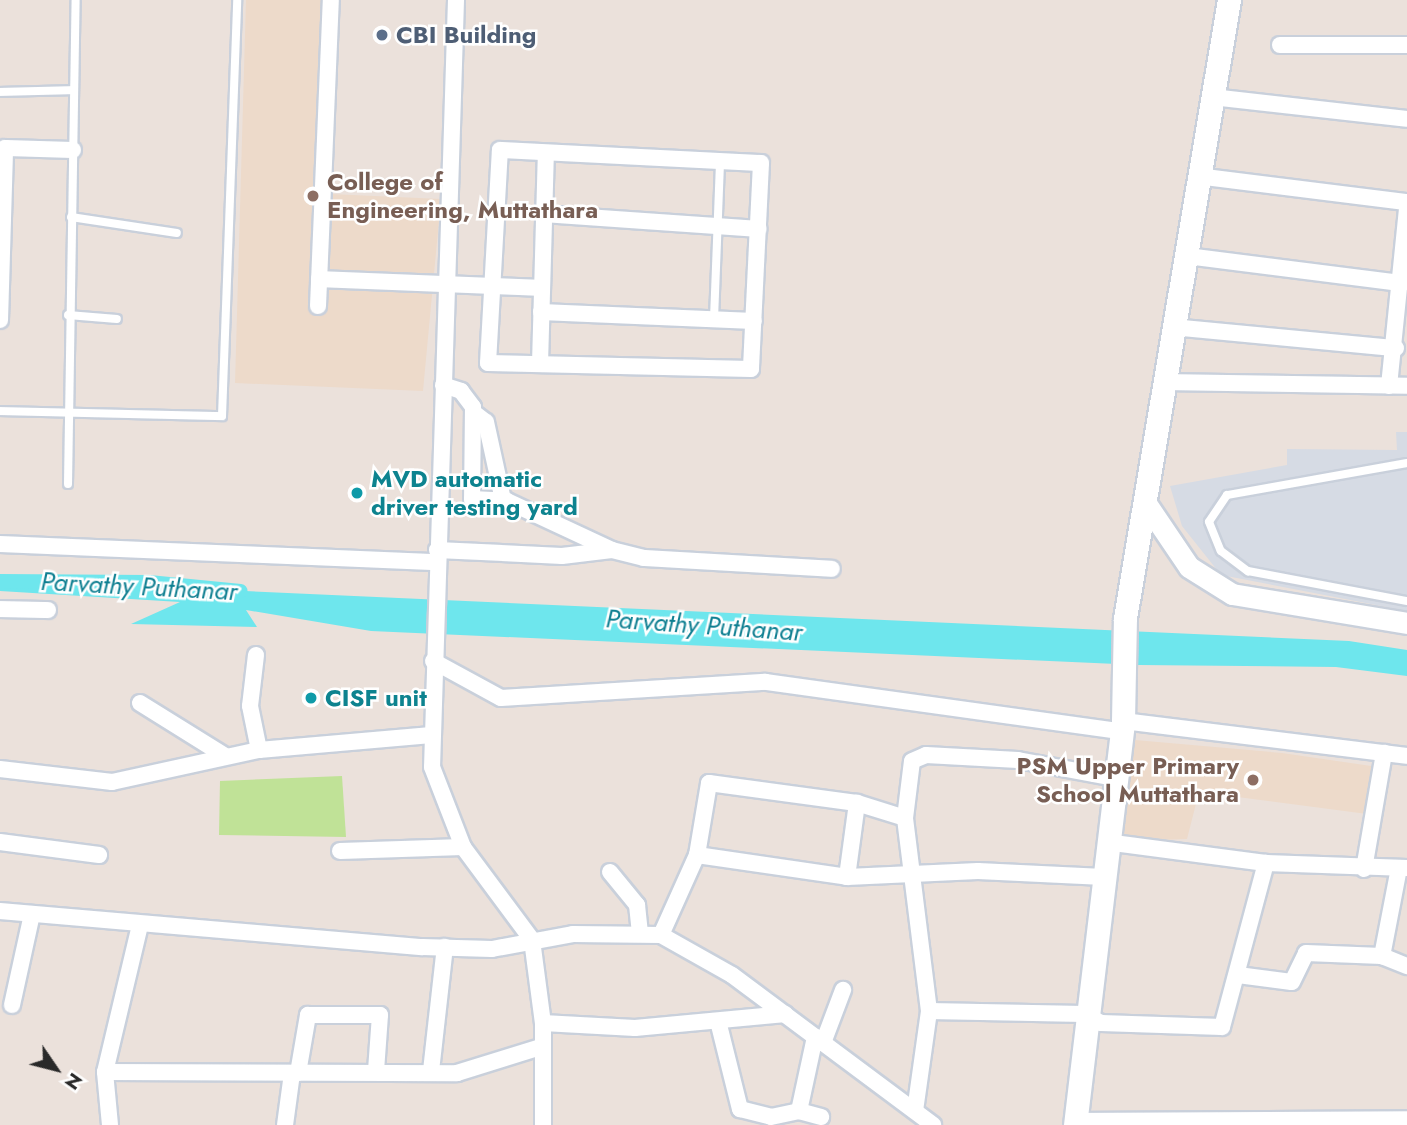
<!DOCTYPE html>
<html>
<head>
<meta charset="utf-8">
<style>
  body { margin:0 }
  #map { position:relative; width:1407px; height:1125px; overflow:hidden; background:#ebe1db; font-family:Jost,sans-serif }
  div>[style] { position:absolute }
  .education>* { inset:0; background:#eddaca }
  .airport>* { inset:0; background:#d6dbe4 }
  .green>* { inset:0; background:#c0e297 }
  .water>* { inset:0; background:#6ee6ed }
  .canal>* { height:14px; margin:-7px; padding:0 7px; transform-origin:7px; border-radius:7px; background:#6ee6ed }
  .roads { filter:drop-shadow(2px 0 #c9d0db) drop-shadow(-2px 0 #c9d0db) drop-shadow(0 2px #c9d0db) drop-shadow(0 -2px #c9d0db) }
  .service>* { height:8px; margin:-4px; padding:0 4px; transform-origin:4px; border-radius:4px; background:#fff }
  .minor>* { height:16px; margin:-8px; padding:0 8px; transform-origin:8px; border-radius:8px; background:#fff }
  .tertiary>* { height:21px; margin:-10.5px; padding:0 10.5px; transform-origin:10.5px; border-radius:10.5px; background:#fff }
  .secondary>* { height:23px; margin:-11.5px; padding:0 11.5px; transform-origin:11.5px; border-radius:11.5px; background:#fff }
  .dots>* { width:19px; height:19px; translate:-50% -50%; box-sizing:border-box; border:4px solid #fff; border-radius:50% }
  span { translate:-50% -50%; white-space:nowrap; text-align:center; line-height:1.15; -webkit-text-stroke:5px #fff; paint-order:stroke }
  .service-label { font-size:24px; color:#4e5e75; font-weight:700 }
  .left { translate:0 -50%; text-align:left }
  .education-label { font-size:24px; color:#785e54; font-weight:700 }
  .right { translate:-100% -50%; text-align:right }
  .culture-label { font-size:24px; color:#0d838f; font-weight:700 }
  .water-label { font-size:26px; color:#0e7f91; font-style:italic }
  .north { position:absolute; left:21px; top:1034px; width:70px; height:70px; -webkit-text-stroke:5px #fff; paint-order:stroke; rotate:125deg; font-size:19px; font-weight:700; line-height:28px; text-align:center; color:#292929 }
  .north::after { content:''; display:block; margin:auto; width:24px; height:32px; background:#292929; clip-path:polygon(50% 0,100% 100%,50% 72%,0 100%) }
</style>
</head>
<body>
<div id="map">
  <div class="education">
    <i style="clip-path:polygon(246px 0,340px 0,330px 194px,441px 199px,423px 391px,235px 383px)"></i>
    <i style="clip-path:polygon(1135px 740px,1282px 753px,1378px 767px,1367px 814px,1199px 792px,1187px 839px,1122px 841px)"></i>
  </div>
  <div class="airport">
    <i style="clip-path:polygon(1396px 432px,1407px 432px,1407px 611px,1221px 575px,1182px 526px,1170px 486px,1287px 465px,1287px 449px,1397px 450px)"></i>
  </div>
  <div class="green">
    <i style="clip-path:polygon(342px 776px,346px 837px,219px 835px,220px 781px)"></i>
  </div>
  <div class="water">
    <i style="clip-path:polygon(0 580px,1349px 641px,1407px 650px,1407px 676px,1336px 667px,1139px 665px,371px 631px,246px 610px,257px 627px,131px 624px,180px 602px,0 591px)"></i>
  </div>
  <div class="canal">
    <i style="left:0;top:581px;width:149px;rotate:0.4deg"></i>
    <i style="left:149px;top:582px;width:92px;rotate:5.6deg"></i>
  </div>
  <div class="roads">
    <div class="service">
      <i style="left:0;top:92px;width:74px;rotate:-1.5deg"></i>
      <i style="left:71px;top:217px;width:107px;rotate:8.6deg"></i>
      <i style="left:68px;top:315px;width:49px;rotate:4.7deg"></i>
      <i style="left:714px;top:319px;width:158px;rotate:-87.8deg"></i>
      <i style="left:0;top:411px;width:222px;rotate:1.3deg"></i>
      <i style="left:222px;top:416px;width:416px;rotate:-87.9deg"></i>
      <i style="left:1407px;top:463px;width:183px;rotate:169.9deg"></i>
      <i style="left:1227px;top:495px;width:32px;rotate:124deg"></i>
      <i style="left:1209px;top:522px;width:31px;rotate:68deg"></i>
      <i style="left:1221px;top:551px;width:34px;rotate:37deg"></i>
      <i style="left:1248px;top:571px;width:162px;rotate:10.7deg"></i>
      <i style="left:68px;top:484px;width:484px;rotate:-89.1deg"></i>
    </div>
    <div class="minor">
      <i style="left:456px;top:0;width:767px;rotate:91.79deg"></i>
      <i style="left:432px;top:767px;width:86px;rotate:68.8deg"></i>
      <i style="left:463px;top:847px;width:116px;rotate:53.4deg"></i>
      <i style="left:532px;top:940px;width:84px;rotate:82.5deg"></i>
      <i style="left:543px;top:1023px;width:102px;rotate:90deg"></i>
      <i style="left:1280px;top:45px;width:127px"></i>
      <i style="left:1212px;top:97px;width:196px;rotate:6.4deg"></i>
      <i style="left:500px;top:150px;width:261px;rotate:2.9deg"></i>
      <i style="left:761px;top:163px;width:206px;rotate:92.8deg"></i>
      <i style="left:751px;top:369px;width:263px;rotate:-178.7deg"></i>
      <i style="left:488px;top:363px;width:213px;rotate:-86.8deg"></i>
      <i style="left:1197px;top:176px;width:212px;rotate:7.1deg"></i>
      <i style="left:544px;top:214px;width:215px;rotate:4deg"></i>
      <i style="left:1187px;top:256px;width:217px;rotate:7.2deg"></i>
      <i style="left:319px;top:279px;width:223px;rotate:2.3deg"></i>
      <i style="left:318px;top:306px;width:306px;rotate:-87.6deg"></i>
      <i style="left:541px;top:312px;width:213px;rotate:2.4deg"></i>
      <i style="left:0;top:320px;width:172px;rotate:-88.3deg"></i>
      <i style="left:5px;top:148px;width:68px;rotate:1.7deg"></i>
      <i style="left:1172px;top:327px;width:225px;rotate:5.4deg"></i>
      <i style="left:540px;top:364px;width:211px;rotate:-88.4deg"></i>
      <i style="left:1162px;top:382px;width:245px;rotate:0.9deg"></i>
      <i style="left:443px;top:385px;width:19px;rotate:18deg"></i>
      <i style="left:461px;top:391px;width:20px;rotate:53deg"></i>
      <i style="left:473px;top:407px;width:92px;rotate:90.6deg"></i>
      <i style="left:472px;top:499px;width:35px;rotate:3deg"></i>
      <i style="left:507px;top:501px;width:116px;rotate:25deg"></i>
      <i style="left:612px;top:550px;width:33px;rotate:14deg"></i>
      <i style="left:644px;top:558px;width:188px;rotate:3.3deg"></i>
      <i style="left:1389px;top:386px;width:178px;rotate:-84.2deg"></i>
      <i style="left:473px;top:412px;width:16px;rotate:38deg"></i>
      <i style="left:486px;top:422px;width:80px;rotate:77.7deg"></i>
      <i style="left:0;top:544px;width:438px;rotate:2.4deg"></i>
      <i style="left:437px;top:550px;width:125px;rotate:2.7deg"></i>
      <i style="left:562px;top:556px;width:50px;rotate:-6.8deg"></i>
      <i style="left:0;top:609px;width:48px;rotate:1.2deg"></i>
      <i style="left:256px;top:655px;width:51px;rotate:96.7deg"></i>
      <i style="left:250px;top:706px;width:45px;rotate:78.4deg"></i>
      <i style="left:433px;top:661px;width:77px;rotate:28.6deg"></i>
      <i style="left:501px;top:698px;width:265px;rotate:-3.5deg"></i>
      <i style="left:766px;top:682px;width:358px;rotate:7.9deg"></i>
      <i style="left:140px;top:703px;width:100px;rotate:31.9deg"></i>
      <i style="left:1123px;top:721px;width:286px;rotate:7deg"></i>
      <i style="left:0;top:769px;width:113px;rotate:6.6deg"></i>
      <i style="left:112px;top:782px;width:150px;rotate:-12.3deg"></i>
      <i style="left:259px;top:750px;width:173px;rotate:-5deg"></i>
      <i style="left:0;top:842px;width:100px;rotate:7.5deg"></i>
      <i style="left:1106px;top:842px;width:161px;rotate:7.5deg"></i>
      <i style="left:1266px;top:863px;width:141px;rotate:2deg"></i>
      <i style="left:340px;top:851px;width:123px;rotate:-1.9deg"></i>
      <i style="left:697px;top:855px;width:152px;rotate:8.3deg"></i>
      <i style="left:847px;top:877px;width:131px;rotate:-2.6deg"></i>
      <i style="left:978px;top:871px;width:126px;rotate:2.7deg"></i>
      <i style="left:1399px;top:868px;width:90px;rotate:100.9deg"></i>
      <i style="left:1382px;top:956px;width:27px;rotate:22deg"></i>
      <i style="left:1364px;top:869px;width:118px;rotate:-80.2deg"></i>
      <i style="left:610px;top:872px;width:43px;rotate:50.7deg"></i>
      <i style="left:637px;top:905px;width:29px;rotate:84deg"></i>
      <i style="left:847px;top:877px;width:75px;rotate:-82.3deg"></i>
      <i style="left:0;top:911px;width:424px;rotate:4.9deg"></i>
      <i style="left:422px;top:947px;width:70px;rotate:1.6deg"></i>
      <i style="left:492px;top:949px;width:82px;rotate:-10.5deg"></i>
      <i style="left:573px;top:934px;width:88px;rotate:0.7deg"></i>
      <i style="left:661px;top:935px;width:81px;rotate:29.4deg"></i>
      <i style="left:732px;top:975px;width:251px;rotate:36.7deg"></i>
      <i style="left:661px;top:935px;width:88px;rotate:-65.8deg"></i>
      <i style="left:697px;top:855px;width:73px;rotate:-80.5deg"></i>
      <i style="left:709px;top:783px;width:149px;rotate:7.7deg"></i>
      <i style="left:857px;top:803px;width:50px;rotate:17.4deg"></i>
      <i style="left:1238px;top:975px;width:54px;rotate:7.4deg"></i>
      <i style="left:1292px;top:982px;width:32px;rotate:-64deg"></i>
      <i style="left:1306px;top:953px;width:76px;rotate:2.3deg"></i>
      <i style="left:12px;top:1005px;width:93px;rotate:-77.6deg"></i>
      <i style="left:929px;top:1011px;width:155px;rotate:1.1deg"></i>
      <i style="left:1084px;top:1014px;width:19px;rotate:28deg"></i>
      <i style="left:1101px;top:1023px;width:121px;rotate:1.9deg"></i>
      <i style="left:1222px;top:1027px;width:170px;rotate:-75deg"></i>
      <i style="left:718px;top:1021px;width:91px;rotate:76deg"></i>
      <i style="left:740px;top:1109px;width:32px;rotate:14deg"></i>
      <i style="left:771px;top:1117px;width:29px;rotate:-12deg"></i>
      <i style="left:799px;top:1111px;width:23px;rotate:15deg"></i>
      <i style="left:543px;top:1023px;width:92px;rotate:3.1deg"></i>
      <i style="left:635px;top:1028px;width:151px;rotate:-5.3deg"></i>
      <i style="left:823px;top:1043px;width:57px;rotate:-69.3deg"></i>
      <i style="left:431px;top:1071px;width:125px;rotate:-83.6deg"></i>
      <i style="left:105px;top:1072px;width:352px;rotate:0.2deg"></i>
      <i style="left:457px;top:1073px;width:88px;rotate:-17.2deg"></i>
      <i style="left:298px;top:1073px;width:59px;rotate:-80.2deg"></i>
      <i style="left:308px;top:1015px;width:72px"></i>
      <i style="left:380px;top:1015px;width:56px;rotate:94.1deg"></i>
      <i style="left:799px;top:1111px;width:76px;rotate:-77.8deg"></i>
      <i style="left:915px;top:1111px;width:101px;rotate:-82deg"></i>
      <i style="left:929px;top:1011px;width:194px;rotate:-97.1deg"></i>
      <i style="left:905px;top:818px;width:57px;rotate:-83deg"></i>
      <i style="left:912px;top:761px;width:15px;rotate:-23deg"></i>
      <i style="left:926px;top:755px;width:92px;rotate:3.1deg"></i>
      <i style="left:1018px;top:760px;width:99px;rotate:10.5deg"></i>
      <i style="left:1076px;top:1121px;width:331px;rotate:-0.3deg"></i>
      <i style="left:110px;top:1125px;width:53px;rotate:-95.4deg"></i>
      <i style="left:105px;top:1072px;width:151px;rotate:-76.6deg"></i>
      <i style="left:285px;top:1125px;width:52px;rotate:-82.3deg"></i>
    </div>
    <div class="tertiary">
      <i style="left:1145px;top:502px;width:78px;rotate:55.9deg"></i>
      <i style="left:1189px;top:567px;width:51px;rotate:32.1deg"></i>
      <i style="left:1232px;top:594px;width:177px;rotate:9.4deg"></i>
    </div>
    <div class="secondary">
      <i style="left:1075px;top:1125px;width:407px;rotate:-83.2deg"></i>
      <i style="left:1123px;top:721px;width:103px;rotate:-88.9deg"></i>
      <i style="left:1125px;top:618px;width:627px;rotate:-80.45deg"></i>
    </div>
  </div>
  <div class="dots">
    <i style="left:382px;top:35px;background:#5c6f8a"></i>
    <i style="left:313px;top:196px;background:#8d6e63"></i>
    <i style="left:357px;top:493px;background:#0f9aa8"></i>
    <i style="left:311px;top:698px;background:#0f9aa8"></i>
    <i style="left:1253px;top:780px;background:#8d6e63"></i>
  </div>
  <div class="service-label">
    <span class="left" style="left:396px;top:35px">CBI Building</span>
  </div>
  <div class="education-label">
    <span class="left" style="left:327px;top:196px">College of<br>Engineering, Muttathara</span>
    <span class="right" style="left:1239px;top:780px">PSM Upper Primary<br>School Muttathara</span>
  </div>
  <div class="culture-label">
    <span class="left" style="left:371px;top:493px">MVD automatic<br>driver testing yard</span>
    <span class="left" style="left:325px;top:698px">CISF unit</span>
  </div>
  <div class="water-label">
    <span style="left:139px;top:587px;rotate:3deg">Parvathy Puthanar</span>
    <span style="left:704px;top:626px;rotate:4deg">Parvathy Puthanar</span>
  </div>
  <div class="north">N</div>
</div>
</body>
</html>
